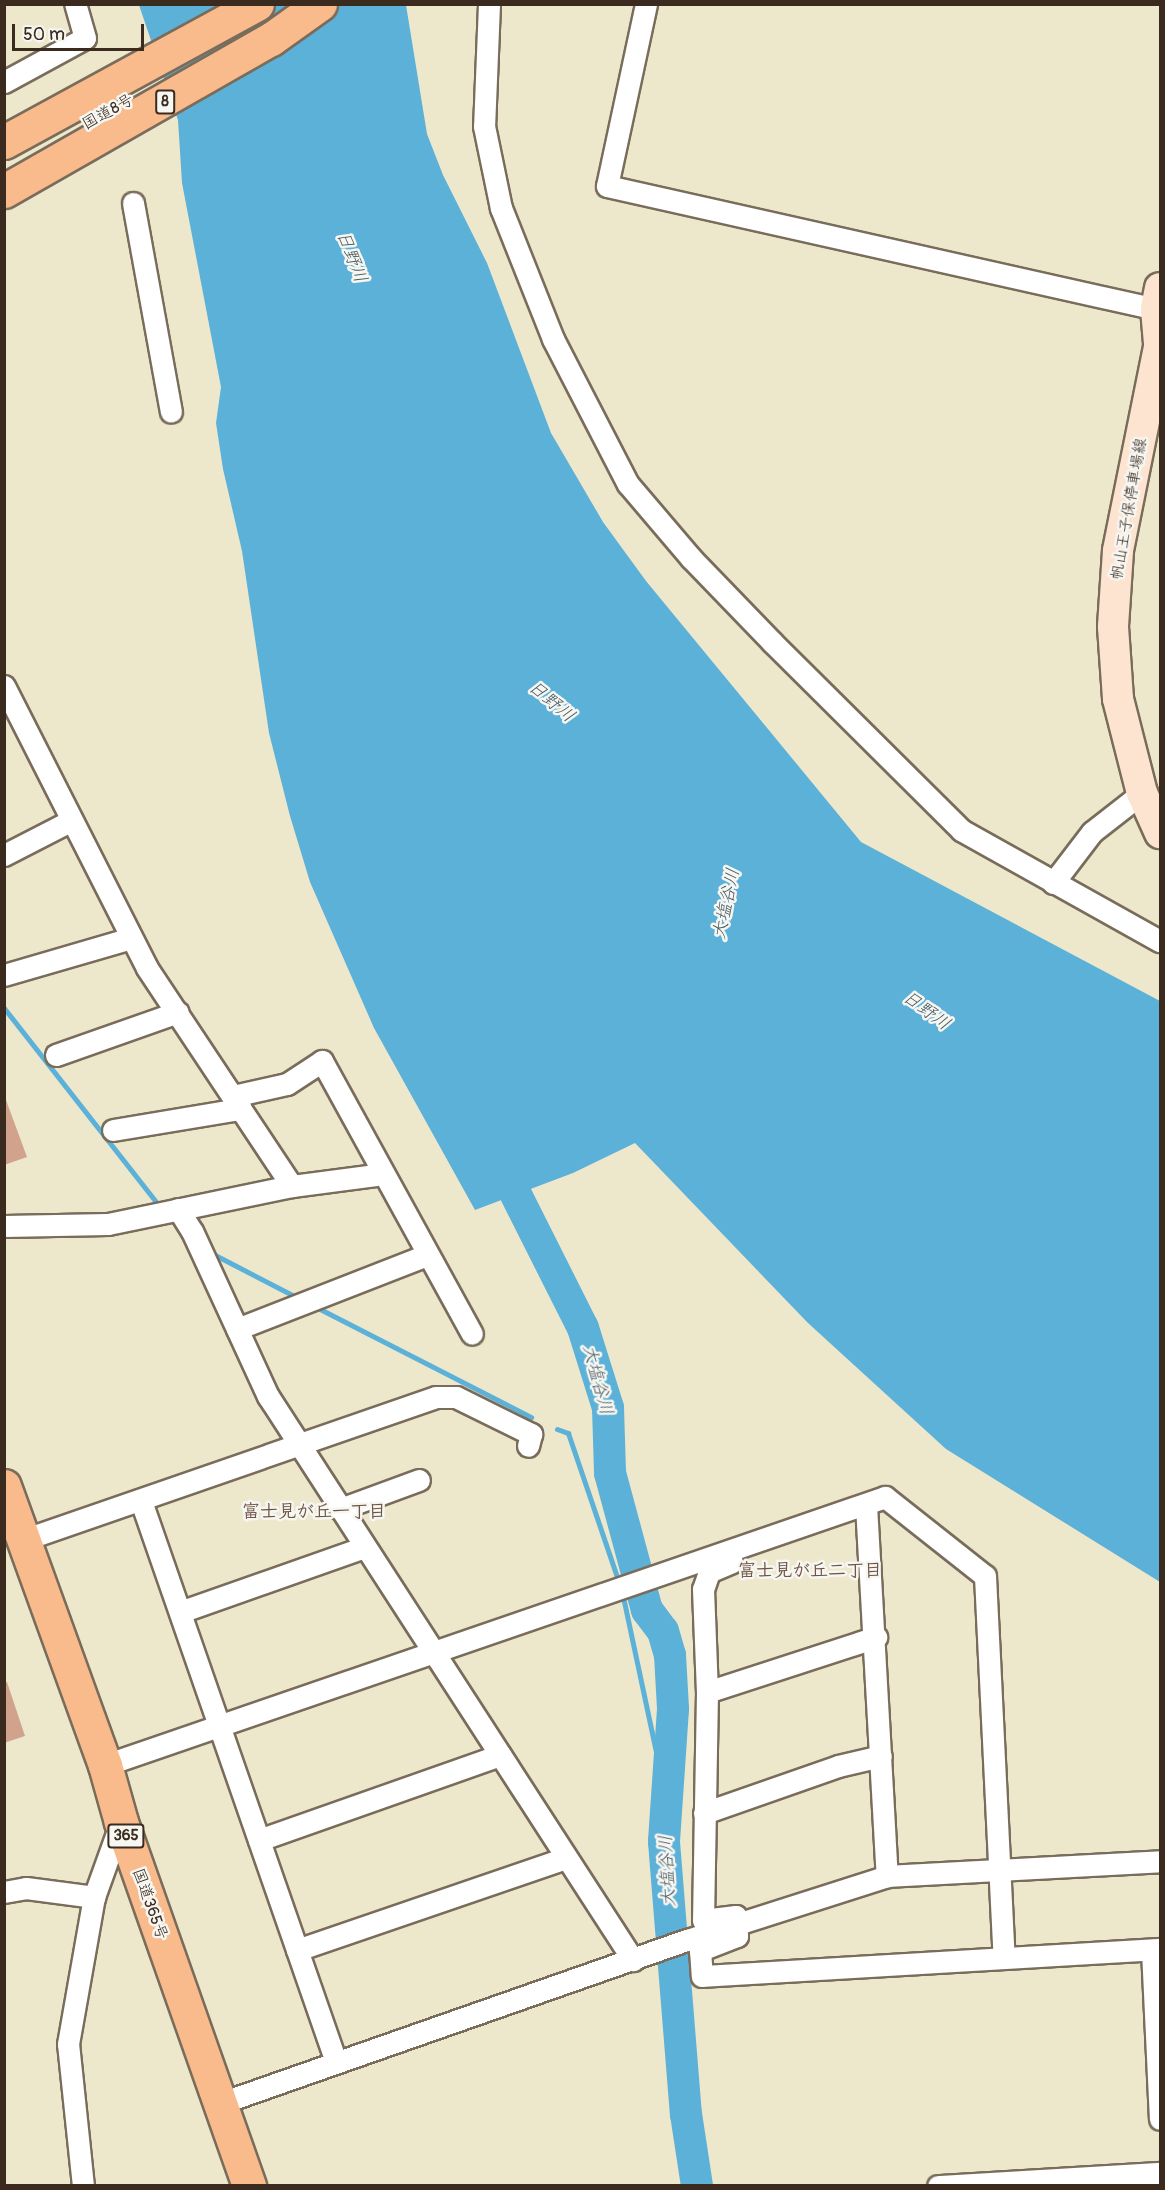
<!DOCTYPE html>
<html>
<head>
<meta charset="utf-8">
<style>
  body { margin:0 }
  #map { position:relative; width:1165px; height:2190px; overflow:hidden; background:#ede7cc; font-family:Pangolin,"Klee One",sans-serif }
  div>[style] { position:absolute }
  .water>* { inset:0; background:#5cb1d8 }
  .stream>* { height:5px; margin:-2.5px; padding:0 2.5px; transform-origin:2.5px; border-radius:2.5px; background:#5cb1d8 }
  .river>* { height:32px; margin:-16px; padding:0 16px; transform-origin:16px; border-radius:16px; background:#5cb1d8 }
  .building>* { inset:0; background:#d1a38c }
  .roads { filter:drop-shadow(2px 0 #796c5b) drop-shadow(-2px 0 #796c5b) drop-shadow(0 2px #796c5b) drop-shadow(0 -2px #796c5b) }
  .minor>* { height:21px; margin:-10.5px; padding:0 10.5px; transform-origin:10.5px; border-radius:10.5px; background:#fff }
  .secondary>* { height:30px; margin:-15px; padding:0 15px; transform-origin:15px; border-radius:15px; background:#fde4d1 }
  .trunk>* { height:33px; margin:-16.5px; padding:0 16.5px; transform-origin:16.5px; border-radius:16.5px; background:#fabb8c }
  span { translate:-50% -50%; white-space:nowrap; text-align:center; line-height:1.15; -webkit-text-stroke:5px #f6f6f2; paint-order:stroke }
  .shield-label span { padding:2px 4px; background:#f6f6f2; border:2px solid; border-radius:4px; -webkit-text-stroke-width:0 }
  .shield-label { font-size:15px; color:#3b2a1e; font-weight:700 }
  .street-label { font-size:16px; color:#3b2a1e }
  .water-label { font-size:18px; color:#47595f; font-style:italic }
  .neighbourhood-label { font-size:18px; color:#705444; font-weight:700 }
  .frame { position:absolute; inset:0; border:6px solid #3b2a1e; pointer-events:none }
  .scale { position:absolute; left:12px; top:24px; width:132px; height:27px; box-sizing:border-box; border:3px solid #3b2a1e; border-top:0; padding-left:8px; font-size:18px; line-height:21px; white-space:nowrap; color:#3b2a1e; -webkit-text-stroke:4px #f6f6f2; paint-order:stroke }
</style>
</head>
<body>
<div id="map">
  <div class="water">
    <i style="clip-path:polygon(139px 5px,406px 5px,427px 134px,443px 175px,487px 263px,551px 433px,603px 522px,646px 581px,861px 842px,1160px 1001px,1160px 1582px,946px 1449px,808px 1323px,635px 1143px,573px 1173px,475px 1210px,374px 1028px,310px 882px,290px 816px,269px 733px,242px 551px,223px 469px,216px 423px,221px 387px,182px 183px,178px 120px)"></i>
  </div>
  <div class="stream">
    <i style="left:4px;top:1008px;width:251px;rotate:51.9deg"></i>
    <i style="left:215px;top:1255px;width:93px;rotate:27.4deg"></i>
    <i style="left:314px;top:1306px;width:244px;rotate:27.1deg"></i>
    <i style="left:557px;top:1429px;width:12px;rotate:20deg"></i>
    <i style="left:568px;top:1433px;width:158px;rotate:71.2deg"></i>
    <i style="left:622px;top:1592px;width:212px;rotate:78deg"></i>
  </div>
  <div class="river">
    <i style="left:497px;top:1157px;width:191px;rotate:63.3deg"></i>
    <i style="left:583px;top:1328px;width:84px;rotate:72.6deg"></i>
    <i style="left:608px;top:1408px;width:65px;rotate:88.2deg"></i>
    <i style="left:610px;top:1473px;width:142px;rotate:74.9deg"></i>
    <i style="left:647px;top:1610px;width:26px;rotate:53deg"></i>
    <i style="left:663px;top:1631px;width:25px;rotate:74deg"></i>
    <i style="left:670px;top:1655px;width:54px;rotate:86.8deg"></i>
    <i style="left:673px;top:1709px;width:133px;rotate:93.9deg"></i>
    <i style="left:664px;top:1842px;width:273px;rotate:85.4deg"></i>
    <i style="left:686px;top:2114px;width:73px;rotate:81.3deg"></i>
  </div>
  <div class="building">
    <i style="clip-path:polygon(6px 1100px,27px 1157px,4px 1165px,4px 1101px)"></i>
    <i style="clip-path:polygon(7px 1682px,25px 1736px,4px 1743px,4px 1683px)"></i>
  </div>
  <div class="roads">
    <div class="minor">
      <i style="left:489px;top:4px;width:122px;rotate:92.3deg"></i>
      <i style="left:484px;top:126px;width:84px;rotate:78.3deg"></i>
      <i style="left:501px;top:208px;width:141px;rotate:68.3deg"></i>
      <i style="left:553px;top:339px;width:163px;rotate:62.7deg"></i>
      <i style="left:628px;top:484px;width:97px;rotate:49.6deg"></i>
      <i style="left:691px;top:558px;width:117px;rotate:46deg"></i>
      <i style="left:772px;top:642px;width:267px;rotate:44.8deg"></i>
      <i style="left:961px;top:830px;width:228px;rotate:29.2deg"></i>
      <i style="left:646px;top:4px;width:186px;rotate:102.1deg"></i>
      <i style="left:607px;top:186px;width:563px;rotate:12.63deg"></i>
      <i style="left:4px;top:82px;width:92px;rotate:-28.5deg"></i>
      <i style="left:85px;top:38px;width:35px;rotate:-106deg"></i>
      <i style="left:133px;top:203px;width:212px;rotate:79.7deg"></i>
      <i style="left:4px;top:686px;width:316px;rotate:63.1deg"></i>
      <i style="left:147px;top:968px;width:262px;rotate:56.4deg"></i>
      <i style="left:4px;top:855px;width:76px;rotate:-27.2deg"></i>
      <i style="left:1053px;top:883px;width:64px;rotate:-52.6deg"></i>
      <i style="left:1092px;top:832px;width:63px;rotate:-38deg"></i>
      <i style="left:4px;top:975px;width:132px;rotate:-16.2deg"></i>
      <i style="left:56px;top:1055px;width:129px;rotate:-19.4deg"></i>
      <i style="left:233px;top:1096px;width:55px;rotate:-12.5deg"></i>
      <i style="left:287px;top:1084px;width:42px;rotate:-33.3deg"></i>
      <i style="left:322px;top:1061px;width:311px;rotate:61.2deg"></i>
      <i style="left:113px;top:1130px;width:121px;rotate:-9.5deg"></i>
      <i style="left:232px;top:1110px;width:9px;rotate:-27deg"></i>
      <i style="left:178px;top:1209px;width:26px;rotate:58deg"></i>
      <i style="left:192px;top:1231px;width:182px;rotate:65.3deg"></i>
      <i style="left:268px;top:1396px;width:672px;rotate:57.09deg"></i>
      <i style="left:4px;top:1226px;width:104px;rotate:-1.1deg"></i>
      <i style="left:108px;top:1224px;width:188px;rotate:-11.7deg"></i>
      <i style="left:292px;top:1186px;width:92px;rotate:-7.5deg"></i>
      <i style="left:237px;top:1329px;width:204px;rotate:-21.3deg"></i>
      <i style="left:141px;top:1501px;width:594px;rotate:70.83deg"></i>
      <i style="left:866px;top:1505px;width:372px;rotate:86.8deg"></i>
      <i style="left:340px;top:1509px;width:84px;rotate:-20.2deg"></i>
      <i style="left:23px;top:1540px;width:437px;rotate:-19.1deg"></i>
      <i style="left:436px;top:1397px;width:20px"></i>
      <i style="left:456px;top:1397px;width:84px;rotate:26.3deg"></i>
      <i style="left:531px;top:1434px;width:12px;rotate:104deg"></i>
      <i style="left:732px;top:1562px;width:25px;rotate:157deg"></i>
      <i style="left:709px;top:1572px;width:18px;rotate:109deg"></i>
      <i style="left:703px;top:1589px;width:103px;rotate:87.8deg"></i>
      <i style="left:707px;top:1692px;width:228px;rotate:91deg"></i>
      <i style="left:703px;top:1920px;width:33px;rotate:-7deg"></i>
      <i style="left:736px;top:1916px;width:20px;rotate:87deg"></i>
      <i style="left:737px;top:1936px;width:40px;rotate:159deg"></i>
      <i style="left:700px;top:1950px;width:26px;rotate:86deg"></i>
      <i style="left:702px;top:1976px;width:459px;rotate:-3.4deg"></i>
      <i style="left:180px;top:1612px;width:196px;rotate:-19.4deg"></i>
      <i style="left:707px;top:1692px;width:178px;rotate:-18deg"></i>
      <i style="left:105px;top:1765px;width:825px;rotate:-18.96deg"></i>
      <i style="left:885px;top:1497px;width:127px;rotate:38.3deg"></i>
      <i style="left:985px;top:1576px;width:382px;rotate:87.2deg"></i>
      <i style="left:704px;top:1813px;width:142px;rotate:-19.3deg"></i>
      <i style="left:838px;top:1766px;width:44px;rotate:-13.1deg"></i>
      <i style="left:259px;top:1840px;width:256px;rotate:-19.4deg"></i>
      <i style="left:4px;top:1892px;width:22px;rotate:-10deg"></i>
      <i style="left:26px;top:1888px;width:69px;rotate:7.5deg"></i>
      <i style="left:297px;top:1950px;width:284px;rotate:-18.9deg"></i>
      <i style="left:1152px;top:1950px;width:169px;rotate:87.3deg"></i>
      <i style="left:221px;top:2103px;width:494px;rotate:-19.3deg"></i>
      <i style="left:687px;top:1940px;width:210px;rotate:-17.7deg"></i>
      <i style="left:887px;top:1876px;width:273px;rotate:-3.1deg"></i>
      <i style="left:83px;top:2186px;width:143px;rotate:-96deg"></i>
      <i style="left:68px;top:2044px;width:149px;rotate:-80deg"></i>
      <i style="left:94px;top:1897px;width:80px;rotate:-70.2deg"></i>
      <i style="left:938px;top:2186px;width:222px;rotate:-3.4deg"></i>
    </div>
    <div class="secondary">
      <i style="left:1160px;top:288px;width:21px;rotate:101deg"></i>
      <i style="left:1156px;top:309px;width:38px;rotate:85deg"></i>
      <i style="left:1159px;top:347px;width:208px;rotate:101.4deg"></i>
      <i style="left:1118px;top:551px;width:76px;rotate:93.8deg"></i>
      <i style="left:1113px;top:627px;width:72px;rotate:86deg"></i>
      <i style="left:1118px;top:699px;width:97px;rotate:75.7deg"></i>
      <i style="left:1142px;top:793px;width:44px;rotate:65.8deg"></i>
    </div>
    <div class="trunk">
      <i style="left:4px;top:142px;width:288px;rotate:-28.6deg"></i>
      <i style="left:4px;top:191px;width:307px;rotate:-29.7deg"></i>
      <i style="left:271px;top:39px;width:60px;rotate:-35.5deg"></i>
      <i style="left:4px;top:1486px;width:297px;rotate:70.1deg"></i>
      <i style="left:105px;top:1765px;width:59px;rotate:74.3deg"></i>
      <i style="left:121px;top:1822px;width:386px;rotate:70.6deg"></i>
    </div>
  </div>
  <div class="shield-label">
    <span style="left:165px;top:102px">8</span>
    <span style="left:126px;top:1836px">365</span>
  </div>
  <div class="street-label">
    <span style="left:108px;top:112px;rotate:-29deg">国道8号</span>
    <span style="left:1129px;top:509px;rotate:-80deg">帆山王子保停車場線</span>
    <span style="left:150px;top:1904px;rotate:70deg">国道365号</span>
  </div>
  <div class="water-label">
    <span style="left:351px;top:257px;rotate:69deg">日野川</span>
    <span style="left:551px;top:702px;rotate:40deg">日野川</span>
    <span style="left:727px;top:904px;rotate:-78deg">大塩谷川</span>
    <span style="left:926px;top:1011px;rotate:36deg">日野川</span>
    <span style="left:597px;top:1380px;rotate:75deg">大塩谷川</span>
    <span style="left:668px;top:1871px;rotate:-93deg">大塩谷川</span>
  </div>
  <div class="neighbourhood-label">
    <span style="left:314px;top:1512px">富士見が丘一丁目</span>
    <span style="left:810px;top:1571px">富士見が丘二丁目</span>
  </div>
  <div class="frame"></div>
  <div class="scale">50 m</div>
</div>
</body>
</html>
